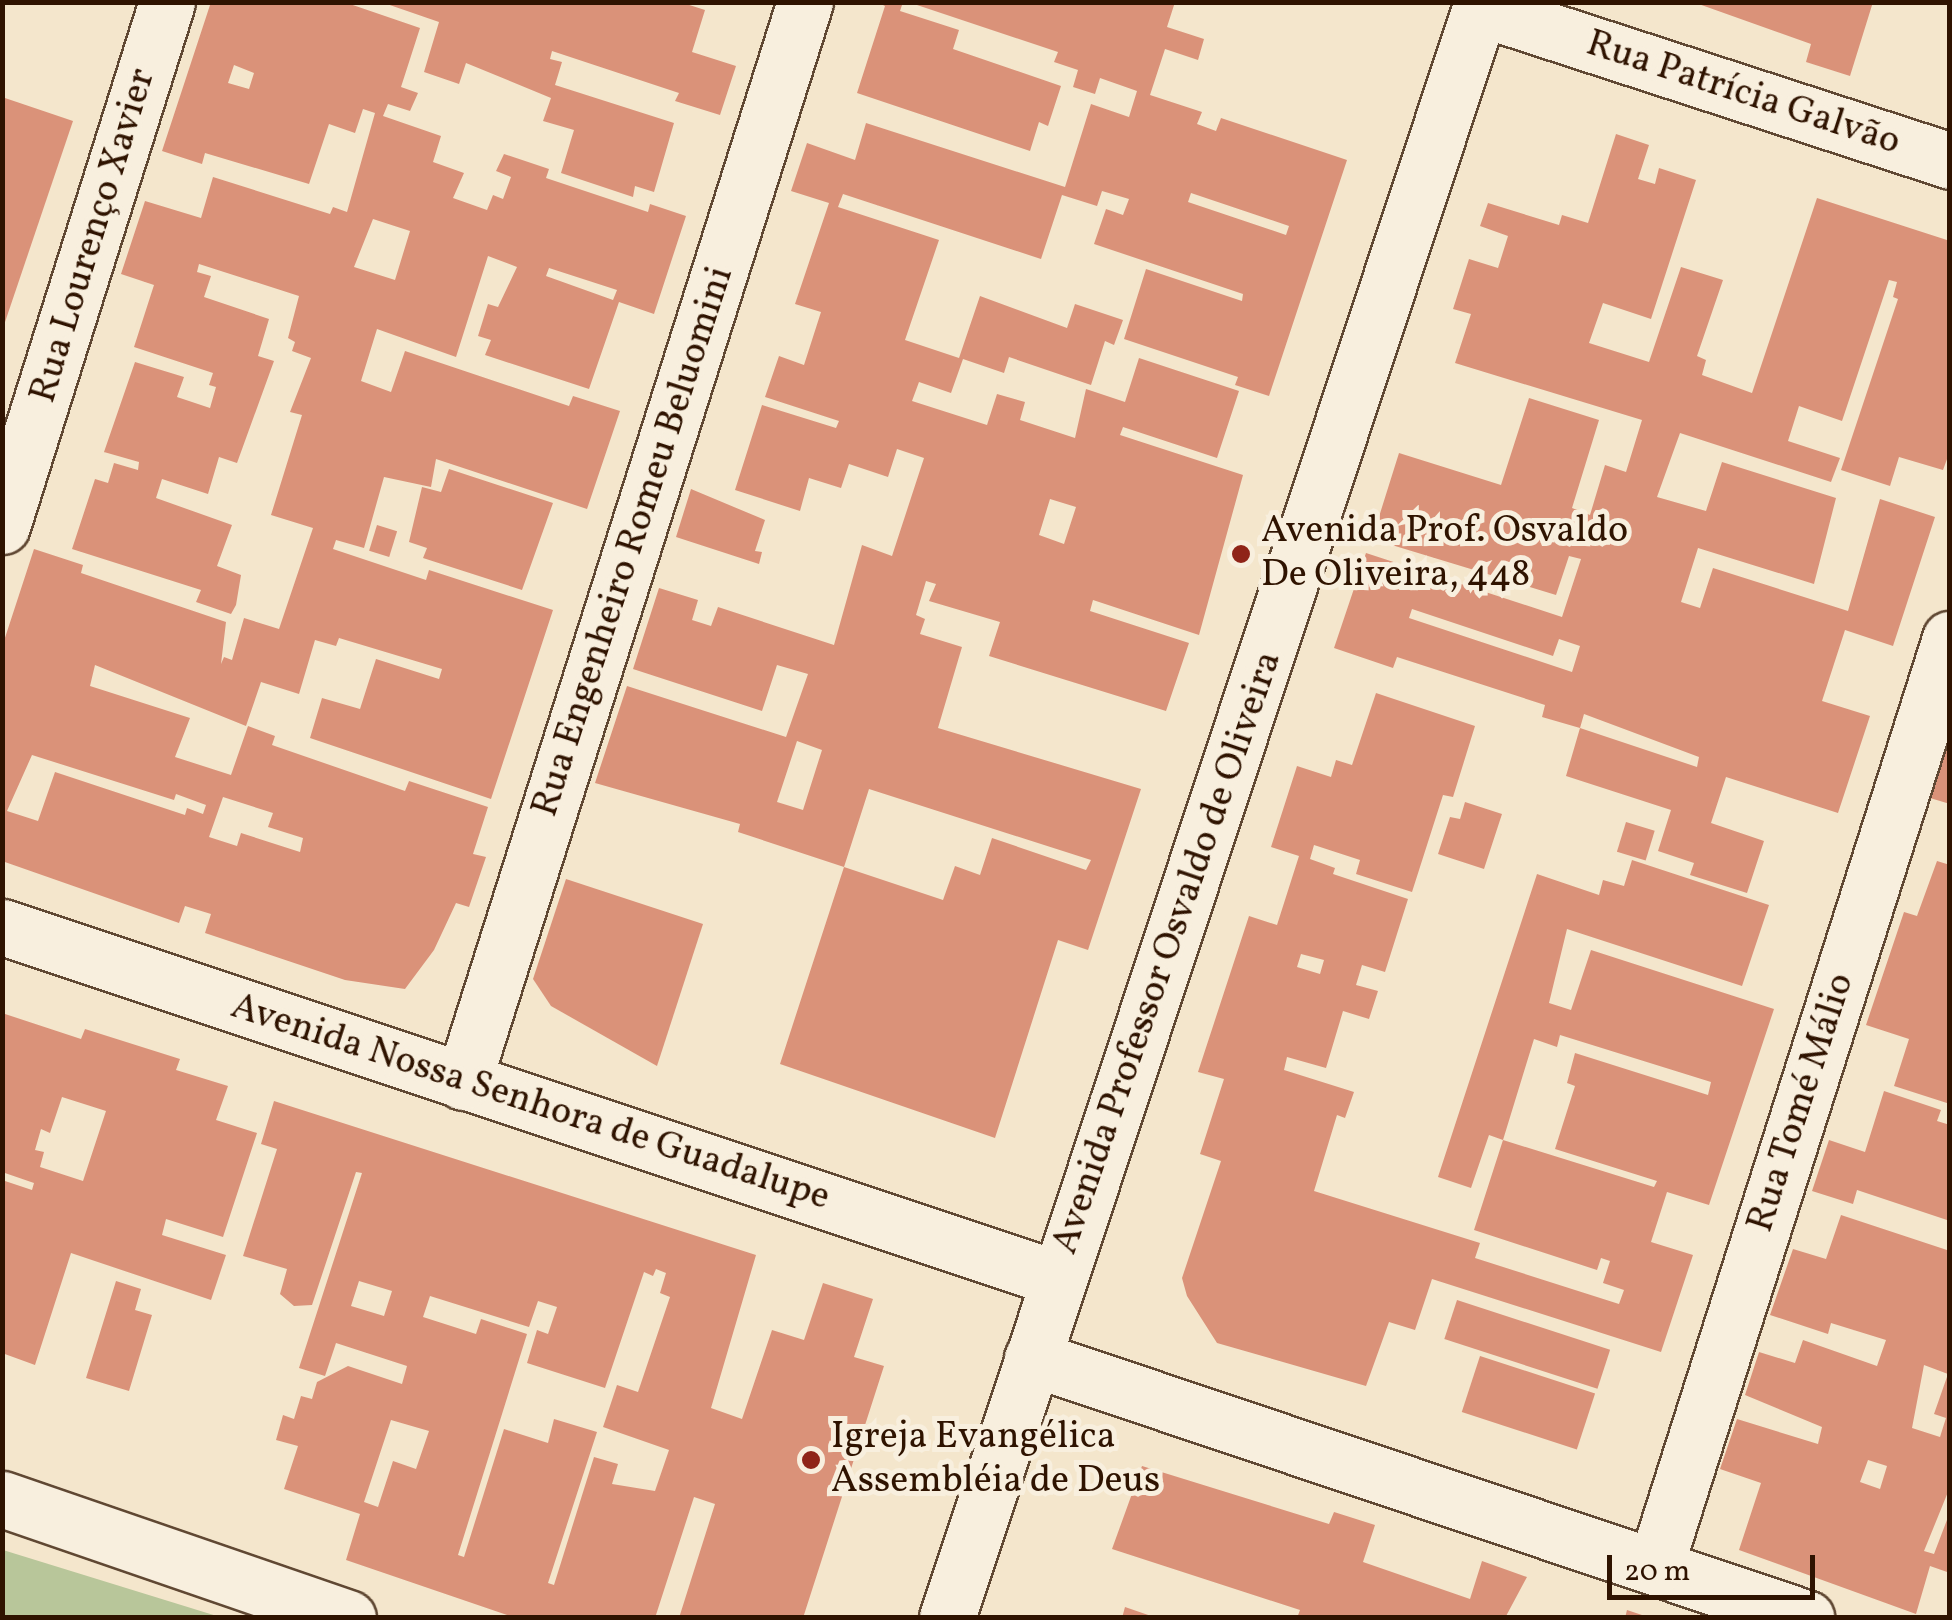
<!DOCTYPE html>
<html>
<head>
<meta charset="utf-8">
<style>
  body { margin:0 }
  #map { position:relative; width:1952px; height:1620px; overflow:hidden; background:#f4e6cc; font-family:Vollkorn,serif }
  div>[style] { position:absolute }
  .green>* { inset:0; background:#b8c69a }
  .building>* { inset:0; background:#da9279; transform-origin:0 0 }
  .roads { filter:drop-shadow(2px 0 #604833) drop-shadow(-2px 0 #604833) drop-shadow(0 2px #604833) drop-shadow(0 -2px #604833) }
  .street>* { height:55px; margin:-27.5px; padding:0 27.5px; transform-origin:27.5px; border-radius:27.5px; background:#f8efde }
  .secondary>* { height:55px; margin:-27.5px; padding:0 27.5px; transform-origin:27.5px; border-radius:27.5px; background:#f8efde }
  .dots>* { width:28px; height:28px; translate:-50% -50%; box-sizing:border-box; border:5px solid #f8efde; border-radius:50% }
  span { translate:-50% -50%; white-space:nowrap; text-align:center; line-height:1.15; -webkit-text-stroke:10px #f8efde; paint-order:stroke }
  .street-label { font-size:38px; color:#2f1300 }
  .poi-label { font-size:38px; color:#2f1300 }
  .left { translate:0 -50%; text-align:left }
  .frame { position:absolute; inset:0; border:5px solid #2f1300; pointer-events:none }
  .scale { position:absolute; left:1607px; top:1555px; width:208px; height:45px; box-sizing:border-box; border:5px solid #2f1300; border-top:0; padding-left:12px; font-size:30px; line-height:35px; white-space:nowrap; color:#2f1300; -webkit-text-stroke:8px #f8efde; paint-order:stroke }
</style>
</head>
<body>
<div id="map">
  <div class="green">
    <i style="clip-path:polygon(2px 1550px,3px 1550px,220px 1617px,3px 1617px)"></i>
  </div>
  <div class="building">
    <i style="clip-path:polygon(evenodd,211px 2px,344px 2px,420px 28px,401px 87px,418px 93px,410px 111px,388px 104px,383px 116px,441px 136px,433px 162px,464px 173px,453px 198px,487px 210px,493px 195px,503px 199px,511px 177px,496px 171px,504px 154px,549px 169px,546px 178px,648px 212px,650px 204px,686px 216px,654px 314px,619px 302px,589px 389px,485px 355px,491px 340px,478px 336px,488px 304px,498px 307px,517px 267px,488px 256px,456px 357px,377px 329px,361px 381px,391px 392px,405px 351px,569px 406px,573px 396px,620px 411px,587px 509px,436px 459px,431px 487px,384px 477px,364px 548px,336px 540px,333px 549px,426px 580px,429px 570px,553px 610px,491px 799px,310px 738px,322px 698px,360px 709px,376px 659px,439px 679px,442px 669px,339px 638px,336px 646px,315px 640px,299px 694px,261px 682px,246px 726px,95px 665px,90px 686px,190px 718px,175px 757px,231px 775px,248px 726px,275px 736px,272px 745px,405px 791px,409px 781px,488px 807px,473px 854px,486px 857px,469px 907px,456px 903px,434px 950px,405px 989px,345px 980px,205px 933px,211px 914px,185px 906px,179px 923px,2px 861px,2px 647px,34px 549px,83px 565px,81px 573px,226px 622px,221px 664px,224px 657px,232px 660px,244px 618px,279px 629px,313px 528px,271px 515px,302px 415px,290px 412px,311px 358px,292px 351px,295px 342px,288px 338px,299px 296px,199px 264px,197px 272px,211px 276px,204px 297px,269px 319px,258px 356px,274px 361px,237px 463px,219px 457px,208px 494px,162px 479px,156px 498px,232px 525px,217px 566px,241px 575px,236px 605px,231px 614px,196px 602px,201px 590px,72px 549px,95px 479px,108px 483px,114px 463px,138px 470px,139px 462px,104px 452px,135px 362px,184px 377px,177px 397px,210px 408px,216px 387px,209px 385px,213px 373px,134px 347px,154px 285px,121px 274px,145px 201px,201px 218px,213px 177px,330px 214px,333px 207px,347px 212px,375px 113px,363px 109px,355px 133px,329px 124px,309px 184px,205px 153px,202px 164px,162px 151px,211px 2px,234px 65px,254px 73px,249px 89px,228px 83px,234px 65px,211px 2px,373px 219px,410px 231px,395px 280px,354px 267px,373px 219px,211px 2px,549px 268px,617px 290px,613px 300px,546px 276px,549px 268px,211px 2px,32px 755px,174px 800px,176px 794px,206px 805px,203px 814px,187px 808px,185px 815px,55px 772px,38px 821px,7px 811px,32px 755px,211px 2px,223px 797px,273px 813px,268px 827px,303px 838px,300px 852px,241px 833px,237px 846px,209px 837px,223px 797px)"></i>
    <i style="clip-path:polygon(381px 2px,680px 2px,705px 10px,692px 52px,736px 66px,720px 115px,675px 101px,679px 93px,552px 51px,550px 59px,562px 62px,555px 85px,674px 123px,654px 192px,635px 186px,633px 197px,561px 173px,574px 130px,543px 121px,551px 98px,466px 63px,459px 84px,424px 72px,439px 22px)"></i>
    <i style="clip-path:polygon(877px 2px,903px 2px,900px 11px,959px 30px,953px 49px,1061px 86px,1048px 126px,1039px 122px,1030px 151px,857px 93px,885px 6px)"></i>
    <i style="clip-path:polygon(evenodd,908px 2px,1175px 2px,1167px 27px,1204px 39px,1198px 60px,1165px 49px,1150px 95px,1202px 112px,1197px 124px,1216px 131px,1221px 118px,1347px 160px,1269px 396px,1235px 385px,1238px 377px,1124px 339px,1146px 269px,1242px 301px,1243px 294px,1094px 244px,1106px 209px,1123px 215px,1129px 199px,1102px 191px,1097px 206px,1062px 195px,1041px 259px,843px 194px,838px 207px,939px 240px,905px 340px,959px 358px,980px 296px,1067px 328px,1075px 304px,1123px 320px,1114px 345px,1105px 341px,1091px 385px,1009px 357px,1004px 373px,963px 359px,951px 393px,919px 382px,912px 401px,987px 425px,997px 394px,1025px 402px,1020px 420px,1075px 438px,1086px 389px,1125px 402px,1139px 358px,1239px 391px,1217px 458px,1123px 427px,1120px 435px,1243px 475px,1199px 635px,1093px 600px,1090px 611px,1189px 643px,1166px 711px,989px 656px,1000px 622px,929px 601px,936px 584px,926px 581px,916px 615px,925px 619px,920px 634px,962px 647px,938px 728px,1141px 789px,1088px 950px,1058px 940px,995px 1138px,780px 1064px,844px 867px,738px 832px,740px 824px,595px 783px,627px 686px,786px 737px,808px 674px,777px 665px,762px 711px,633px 669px,659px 588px,698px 600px,692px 620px,711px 626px,718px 607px,834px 645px,862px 545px,892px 556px,924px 458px,897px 449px,888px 477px,849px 464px,841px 488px,809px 478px,800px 511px,735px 490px,762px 405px,836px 428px,839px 421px,765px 397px,779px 356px,804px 365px,821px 312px,795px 304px,829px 203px,791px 191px,807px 143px,855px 160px,866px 123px,1065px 187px,1091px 104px,1129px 117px,1137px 91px,1100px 78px,1095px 94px,1073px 87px,1078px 70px,1054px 62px,1058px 52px,908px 2px,1191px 193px,1289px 226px,1286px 235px,1188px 202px,1191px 193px,908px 2px,1050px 499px,1076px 507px,1064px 544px,1039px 535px,1050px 499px,908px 2px,797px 741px,822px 750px,803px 810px,777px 802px,797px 741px,908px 2px,869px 789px,1091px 860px,1086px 870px,992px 838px,980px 875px,955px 866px,943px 900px,844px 867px,869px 789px)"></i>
    <i style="clip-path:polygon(1693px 2px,1873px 2px,1850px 76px,1806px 62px,1811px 44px)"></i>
    <i style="clip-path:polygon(2px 97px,73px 121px,3px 328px,2px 328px)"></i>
    <i style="clip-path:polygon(evenodd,1616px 134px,1649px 145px,1638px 179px,1655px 184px,1659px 168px,1696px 180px,1651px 319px,1603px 303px,1589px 343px,1649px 362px,1681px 267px,1723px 280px,1697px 356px,1706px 360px,1702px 375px,1752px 393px,1817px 198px,1950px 241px,1950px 451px,1943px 470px,1899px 457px,1890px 486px,1841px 470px,1898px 299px,1893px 297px,1897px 282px,1889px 280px,1842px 421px,1799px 406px,1788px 441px,1840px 458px,1831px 482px,1680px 433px,1657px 497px,1706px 511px,1722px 462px,1836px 498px,1814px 584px,1698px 548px,1681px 602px,1700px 608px,1713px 568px,1848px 611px,1880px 499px,1935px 517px,1893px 646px,1845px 630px,1822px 701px,1870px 716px,1838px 813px,1726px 777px,1711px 823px,1764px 841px,1747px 893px,1690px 875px,1694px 863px,1658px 851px,1671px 810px,1566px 776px,1580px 728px,1542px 717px,1545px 705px,1397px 657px,1393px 668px,1334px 648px,1366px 553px,1562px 617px,1581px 559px,1569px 556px,1556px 595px,1372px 539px,1399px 453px,1501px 485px,1529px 398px,1599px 420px,1572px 508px,1590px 515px,1605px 465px,1626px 472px,1642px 420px,1455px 363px,1471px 314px,1453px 309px,1469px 259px,1498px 268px,1508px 236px,1480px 226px,1488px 203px,1559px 225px,1562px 215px,1588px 223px,1616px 134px,1412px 609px,1553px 656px,1559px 639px,1580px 646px,1572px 672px,1409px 618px,1412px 609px,1616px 134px,1584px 714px,1699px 757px,1697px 767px,1580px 728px,1584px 714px)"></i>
    <i style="clip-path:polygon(449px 469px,553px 503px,522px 590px,423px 558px,427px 548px,409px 542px,422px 487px,441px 492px)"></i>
    <i style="clip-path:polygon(691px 489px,765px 520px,755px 551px,762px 552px,759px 564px,676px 537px)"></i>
    <i style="left:377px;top:525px;width:21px;height:27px;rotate:17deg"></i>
    <i style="clip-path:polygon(evenodd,1376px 693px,1475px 726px,1453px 797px,1443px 795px,1412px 892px,1356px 874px,1360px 860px,1314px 845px,1310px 859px,1335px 868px,1333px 874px,1408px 899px,1385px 972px,1362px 965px,1356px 985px,1378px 991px,1369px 1019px,1343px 1011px,1326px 1068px,1287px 1057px,1284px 1070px,1354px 1092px,1345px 1118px,1337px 1115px,1314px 1191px,1480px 1243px,1475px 1258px,1619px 1304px,1624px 1290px,1603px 1283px,1610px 1261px,1601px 1258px,1597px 1270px,1474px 1230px,1503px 1140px,1654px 1187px,1657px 1181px,1555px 1149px,1575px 1086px,1567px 1083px,1575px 1053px,1708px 1095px,1711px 1082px,1560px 1035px,1557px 1047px,1534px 1039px,1503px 1140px,1489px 1135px,1471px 1188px,1438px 1177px,1537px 874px,1599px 895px,1603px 880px,1624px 886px,1632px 860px,1769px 905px,1742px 986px,1567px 929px,1549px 1003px,1571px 1010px,1591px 950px,1774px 1009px,1709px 1205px,1667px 1192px,1651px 1242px,1693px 1255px,1661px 1352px,1432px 1279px,1415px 1330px,1389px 1322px,1366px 1386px,1217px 1343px,1187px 1296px,1182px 1278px,1221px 1161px,1200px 1154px,1224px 1079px,1198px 1072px,1249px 916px,1277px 925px,1299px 856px,1271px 847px,1297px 766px,1331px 777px,1336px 760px,1352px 765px,1376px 693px,1301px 954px,1324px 960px,1320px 974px,1297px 967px,1301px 954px)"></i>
    <i style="clip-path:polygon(1949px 738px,1950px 739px,1950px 804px,1930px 798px)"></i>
    <i style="clip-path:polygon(1465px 802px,1502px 814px,1484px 869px,1438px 854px,1450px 817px,1460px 819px)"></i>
    <i style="left:1626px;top:822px;width:30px;height:31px;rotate:17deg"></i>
    <i style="clip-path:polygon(1937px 861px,1950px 865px,1950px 1104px,1894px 1086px,1909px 1039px,1866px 1025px,1904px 912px,1917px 916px)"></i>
    <i style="clip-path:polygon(566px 879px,703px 924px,657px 1066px,551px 1006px,533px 979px)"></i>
    <i style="clip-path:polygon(evenodd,2px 1013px,81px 1039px,85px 1029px,180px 1059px,176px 1070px,228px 1086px,216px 1120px,257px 1133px,223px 1237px,166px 1219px,162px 1235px,226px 1255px,211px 1300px,71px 1253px,35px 1365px,2px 1353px,2px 1180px,32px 1190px,34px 1183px,2px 1172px,2px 1013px,62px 1097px,106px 1111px,83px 1181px,40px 1167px,44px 1152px,35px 1150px,41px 1129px,50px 1133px,62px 1097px)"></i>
    <i style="clip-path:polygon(1884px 1091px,1941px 1110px,1937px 1121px,1950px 1125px,1950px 1221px,1857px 1190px,1853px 1204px,1812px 1191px,1829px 1140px,1865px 1152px)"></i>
    <i style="clip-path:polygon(evenodd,274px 1101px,756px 1255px,711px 1408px,742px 1419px,772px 1330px,804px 1340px,823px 1283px,873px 1299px,854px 1357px,884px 1366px,803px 1618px,679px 1618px,715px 1504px,694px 1497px,655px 1618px,516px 1618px,346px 1560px,360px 1514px,284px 1489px,298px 1446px,276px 1440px,283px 1415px,294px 1419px,301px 1396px,312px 1399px,317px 1382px,348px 1366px,402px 1384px,407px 1366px,336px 1343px,325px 1376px,299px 1368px,362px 1173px,356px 1172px,312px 1305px,294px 1306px,280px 1294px,287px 1269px,243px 1256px,277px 1149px,261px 1144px,274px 1101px,656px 1269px,666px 1273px,660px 1293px,670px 1297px,638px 1392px,617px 1385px,603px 1427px,669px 1450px,655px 1491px,612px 1484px,618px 1464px,594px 1457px,554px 1585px,548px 1583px,597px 1432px,554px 1419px,548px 1443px,504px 1429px,464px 1557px,458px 1555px,527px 1334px,481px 1319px,476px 1334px,423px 1317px,430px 1296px,529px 1327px,538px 1301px,557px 1307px,548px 1334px,537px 1330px,527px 1363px,605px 1388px,644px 1272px,653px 1276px,656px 1269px,274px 1101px,359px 1281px,392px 1291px,384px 1316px,351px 1306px,359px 1281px,274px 1101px,391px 1420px,429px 1431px,416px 1469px,393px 1461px,378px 1507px,364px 1502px,391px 1420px)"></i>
    <i style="clip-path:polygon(evenodd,1841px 1215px,1950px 1251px,1950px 1487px,1924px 1551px,1934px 1554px,1950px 1512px,1950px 1573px,1930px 1566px,1916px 1614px,1739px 1550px,1761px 1483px,1720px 1469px,1737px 1419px,1818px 1444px,1822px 1427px,1745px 1395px,1759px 1352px,1795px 1363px,1803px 1340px,1877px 1366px,1886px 1340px,1831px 1323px,1828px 1334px,1770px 1315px,1793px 1249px,1826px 1259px,1841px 1215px,1924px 1365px,1948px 1374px,1934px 1414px,1946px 1418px,1940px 1437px,1912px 1428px,1924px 1365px,1841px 1215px,1868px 1460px,1887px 1466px,1880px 1489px,1860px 1482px,1868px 1460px)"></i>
    <i style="clip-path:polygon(116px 1281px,141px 1289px,135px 1310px,152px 1315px,129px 1391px,86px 1378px)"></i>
    <i style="left:1457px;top:1300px;width:161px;height:41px;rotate:18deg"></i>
    <i style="left:1480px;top:1356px;width:121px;height:59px;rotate:18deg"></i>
    <i style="clip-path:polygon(1142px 1466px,1329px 1524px,1334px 1512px,1375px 1525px,1363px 1562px,1470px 1599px,1482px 1561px,1527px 1577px,1505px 1618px,1297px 1618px,1300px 1610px,1112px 1549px)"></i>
    <i style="clip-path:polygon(1125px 1607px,1154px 1617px,1154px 1618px,1122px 1618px)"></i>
    <i style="clip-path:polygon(1627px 1610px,1648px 1617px,1648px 1618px,1625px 1618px)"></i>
  </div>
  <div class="roads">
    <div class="street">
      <i style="left:1480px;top:8px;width:494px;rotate:18deg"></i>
      <i style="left:2px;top:526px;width:549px;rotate:-72.52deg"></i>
      <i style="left:2px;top:927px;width:1113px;rotate:18.43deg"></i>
      <i style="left:463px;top:1082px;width:1133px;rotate:-72.43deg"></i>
      <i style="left:1032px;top:1358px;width:817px;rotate:18.57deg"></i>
      <i style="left:2px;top:1499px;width:366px;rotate:19deg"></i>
      <i style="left:1655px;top:1567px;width:974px;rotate:-72.37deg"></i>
    </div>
    <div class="secondary">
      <i style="left:947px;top:1618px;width:1702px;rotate:-71.68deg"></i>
    </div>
  </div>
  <div class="dots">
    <i style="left:1241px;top:554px;background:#8f2418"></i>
    <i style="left:811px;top:1460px;background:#8f2418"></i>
  </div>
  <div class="street-label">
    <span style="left:1743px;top:94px;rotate:18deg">Rua Patrícia Galvão</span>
    <span style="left:94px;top:236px;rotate:-73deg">Rua Lourenço Xavier</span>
    <span style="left:634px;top:542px;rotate:-72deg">Rua Engenheiro Romeu Beluomini</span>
    <span style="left:1168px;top:953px;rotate:-71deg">Avenida Professor Osvaldo de Oliveira</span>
    <span style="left:530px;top:1103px;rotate:18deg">Avenida Nossa Senhora de Guadalupe</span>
    <span style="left:1802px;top:1103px;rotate:-72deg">Rua Tomé Málio</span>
  </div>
  <div class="poi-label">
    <span class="left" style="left:1261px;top:554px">Avenida Prof. Osvaldo<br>De Oliveira, 448</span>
    <span class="left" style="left:831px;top:1460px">Igreja Evangélica<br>Assembléia de Deus</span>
  </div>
  <div class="frame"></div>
  <div class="scale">20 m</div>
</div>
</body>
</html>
